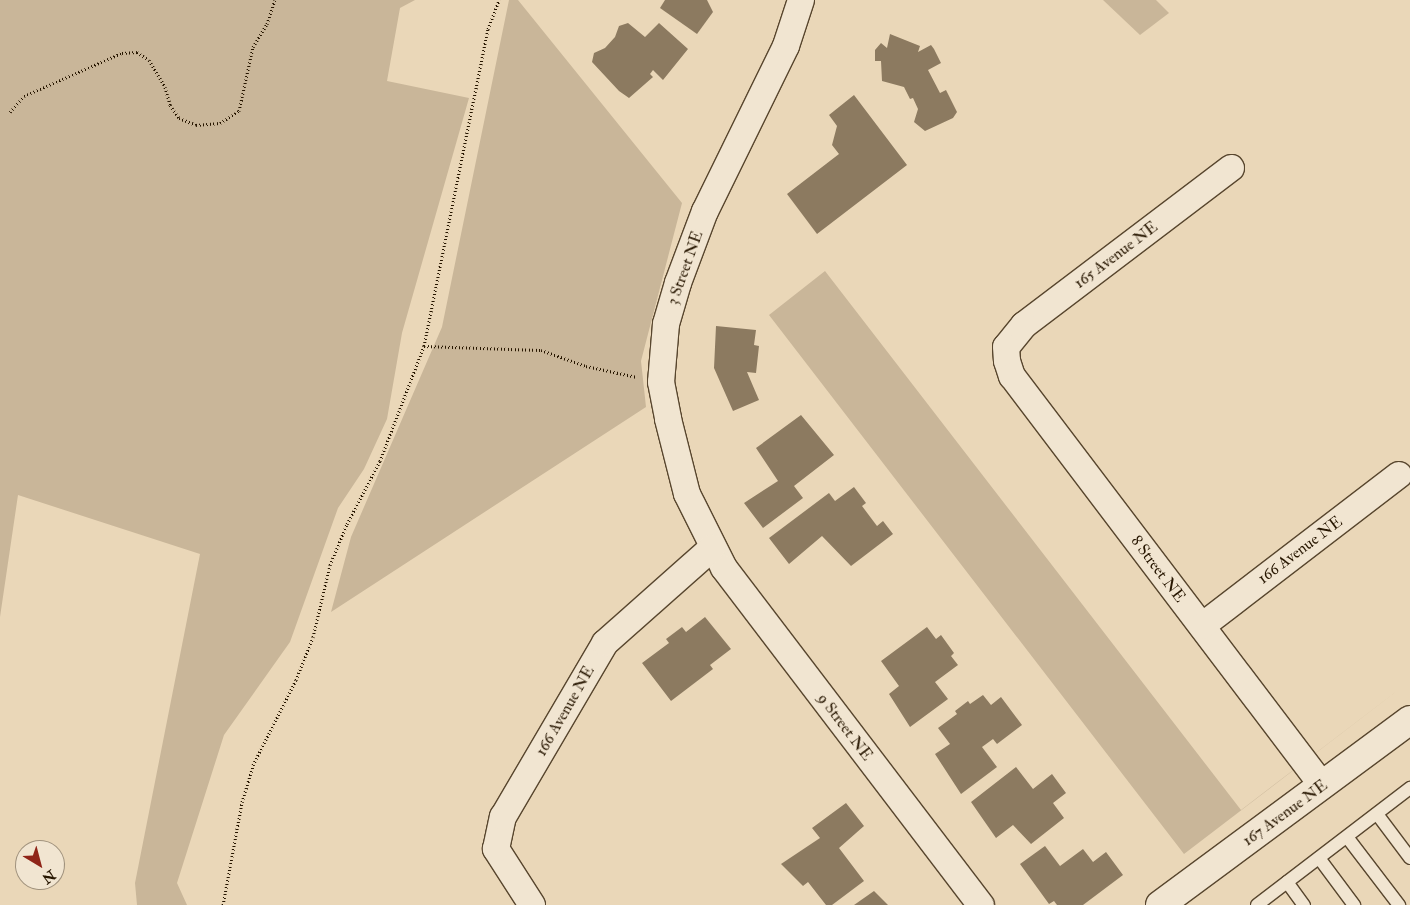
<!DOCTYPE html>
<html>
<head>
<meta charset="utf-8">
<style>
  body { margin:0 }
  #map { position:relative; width:1410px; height:905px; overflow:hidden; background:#ead7b8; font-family:"IM FELL Double Pica",serif }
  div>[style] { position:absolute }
  .green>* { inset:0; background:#c9b699 }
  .building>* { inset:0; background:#8c7a60 }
  .path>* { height:3px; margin-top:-1.5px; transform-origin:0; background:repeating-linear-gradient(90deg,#271600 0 1px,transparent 0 3.5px) }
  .roads { filter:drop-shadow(1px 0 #58462e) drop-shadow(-1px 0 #58462e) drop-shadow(0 1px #58462e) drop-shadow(0 -1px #58462e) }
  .lane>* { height:12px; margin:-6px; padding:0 6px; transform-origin:6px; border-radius:6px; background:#f1e5d1 }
  .street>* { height:26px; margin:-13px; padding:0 13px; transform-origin:13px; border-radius:13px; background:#f1e5d1 }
  .secondary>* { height:28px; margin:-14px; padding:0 14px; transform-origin:14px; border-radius:14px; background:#f1e5d1 }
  span { translate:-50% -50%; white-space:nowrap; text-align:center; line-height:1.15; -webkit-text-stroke:4px #f1e5d1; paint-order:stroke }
  .street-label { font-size:16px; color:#271600 }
  .north { position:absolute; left:15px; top:840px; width:50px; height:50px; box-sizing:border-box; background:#f1e5d1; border:1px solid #a0927d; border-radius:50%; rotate:143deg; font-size:14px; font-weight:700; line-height:20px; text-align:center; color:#271600 }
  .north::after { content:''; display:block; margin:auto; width:18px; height:22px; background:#8f2418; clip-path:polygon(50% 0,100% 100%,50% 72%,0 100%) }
</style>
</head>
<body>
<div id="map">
  <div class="green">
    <i style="clip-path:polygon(0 0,415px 0,400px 8px,387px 81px,469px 98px,402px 333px,387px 419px,364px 469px,338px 508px,290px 642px,224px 735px,177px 883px,187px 905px,137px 905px,135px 883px,200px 554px,18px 495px,0 617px)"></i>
    <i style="clip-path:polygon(509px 0,518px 0,682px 203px,641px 361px,646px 407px,331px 612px,351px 537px,442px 327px)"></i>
    <i style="clip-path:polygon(1103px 0,1156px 0,1169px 13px,1140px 35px)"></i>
    <i style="clip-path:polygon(825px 271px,1241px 810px,1410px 681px,1184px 854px,769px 315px)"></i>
  </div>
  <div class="building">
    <i style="clip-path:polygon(665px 0,707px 0,713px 12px,697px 34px,660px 8px)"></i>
    <i style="clip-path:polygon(628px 23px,645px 37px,659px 23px,688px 49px,663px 80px,653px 70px,650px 74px,653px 77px,629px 98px,619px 91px,592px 62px,594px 53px,605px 48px,615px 37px,619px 26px)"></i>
    <i style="clip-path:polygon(890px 34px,920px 46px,918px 52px,931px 45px,934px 49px,941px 63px,928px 70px,940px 93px,946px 90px,957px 112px,953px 118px,925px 131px,914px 122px,918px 109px,913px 98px,910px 99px,904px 87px,882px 81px,881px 61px,875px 61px,875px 50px,881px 43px,887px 48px)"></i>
    <i style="clip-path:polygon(854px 95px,907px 165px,817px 234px,787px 194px,839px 154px,832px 145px,837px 126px,829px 115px)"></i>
    <i style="clip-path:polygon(716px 326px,756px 330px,754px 345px,759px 346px,756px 373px,747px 372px,759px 400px,733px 411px,714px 368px)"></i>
    <i style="clip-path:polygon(801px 415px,834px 455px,794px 486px,803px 498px,763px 528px,744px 503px,778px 481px,756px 448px)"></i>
    <i style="clip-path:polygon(854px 487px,866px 503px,862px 506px,877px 526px,883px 521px,893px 534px,851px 566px,822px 536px,789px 564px,769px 538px,829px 493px,835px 501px)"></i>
    <i style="clip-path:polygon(705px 617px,731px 649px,710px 665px,713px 669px,671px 701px,642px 663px,669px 643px,666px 639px,682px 627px,686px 632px)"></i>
    <i style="clip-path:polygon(927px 627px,936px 639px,941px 635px,954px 653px,951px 656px,958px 665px,935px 682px,948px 699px,910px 727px,889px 694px,899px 686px,881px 661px)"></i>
    <i style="clip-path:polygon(983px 695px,991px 705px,1001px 697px,1022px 725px,997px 744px,993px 739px,982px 747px,997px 767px,961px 794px,935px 754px,950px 744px,938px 728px,957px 714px,955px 711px,968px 701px,970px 704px)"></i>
    <i style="clip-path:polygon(1016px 767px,1033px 789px,1052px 774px,1066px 793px,1053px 803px,1064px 818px,1031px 844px,1013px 825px,996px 838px,971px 802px)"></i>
    <i style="clip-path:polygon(846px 803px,864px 826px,839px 848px,864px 881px,832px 905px,826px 905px,808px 882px,803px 886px,781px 864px,820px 838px,812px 828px)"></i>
    <i style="clip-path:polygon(1045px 846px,1060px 866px,1083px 849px,1093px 862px,1106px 852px,1123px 875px,1083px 905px,1057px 905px,1054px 901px,1049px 904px,1020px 864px)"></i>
    <i style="clip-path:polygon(874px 891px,888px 905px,854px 905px)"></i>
  </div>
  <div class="path">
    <i style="left:10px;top:112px;width:21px;rotate:-49deg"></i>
    <i style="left:24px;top:96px;width:107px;rotate:-23.7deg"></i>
    <i style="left:122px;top:53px;width:15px;rotate:-4deg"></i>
    <i style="left:137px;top:52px;width:14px;rotate:34deg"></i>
    <i style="left:149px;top:60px;width:31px;rotate:59deg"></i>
    <i style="left:165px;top:87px;width:19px;rotate:74deg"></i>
    <i style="left:170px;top:105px;width:16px;rotate:55deg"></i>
    <i style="left:179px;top:118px;width:18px;rotate:22deg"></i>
    <i style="left:196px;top:125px;width:24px;rotate:-5deg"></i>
    <i style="left:220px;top:123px;width:22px;rotate:-32deg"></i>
    <i style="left:239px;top:111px;width:66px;rotate:-77.7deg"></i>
    <i style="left:253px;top:47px;width:27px;rotate:-59deg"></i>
    <i style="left:267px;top:24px;width:25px;rotate:-72deg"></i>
    <i style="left:424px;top:346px;width:117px;rotate:2deg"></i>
    <i style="left:541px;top:350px;width:48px;rotate:19.6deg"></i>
    <i style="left:586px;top:366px;width:52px;rotate:12.2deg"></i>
    <i style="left:223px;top:905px;width:105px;rotate:-79.5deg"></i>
    <i style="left:242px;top:802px;width:39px;rotate:-73deg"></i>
    <i style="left:253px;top:765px;width:95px;rotate:-63.2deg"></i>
    <i style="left:296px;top:680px;width:46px;rotate:-68.4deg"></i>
    <i style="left:313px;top:637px;width:74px;rotate:-76.7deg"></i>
    <i style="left:330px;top:565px;width:44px;rotate:-67.5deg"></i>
    <i style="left:347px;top:524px;width:71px;rotate:-62.4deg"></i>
    <i style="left:380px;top:461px;width:123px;rotate:-69.1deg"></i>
    <i style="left:424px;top:346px;width:323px;rotate:-78.6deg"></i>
    <i style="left:488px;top:29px;width:31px;rotate:-69deg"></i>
  </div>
  <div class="roads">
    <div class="lane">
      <i style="left:1377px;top:814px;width:55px;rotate:53.1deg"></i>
      <i style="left:1347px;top:837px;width:86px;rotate:52.6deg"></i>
      <i style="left:1319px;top:858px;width:59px;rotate:53.3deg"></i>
      <i style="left:1287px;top:882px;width:29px;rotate:54deg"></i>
      <i style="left:1257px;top:905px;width:193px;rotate:-37.4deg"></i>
    </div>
    <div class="street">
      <i style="left:801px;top:0;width:48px;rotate:108.1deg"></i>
      <i style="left:786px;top:46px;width:184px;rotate:116.1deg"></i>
      <i style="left:705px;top:211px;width:77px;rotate:110.6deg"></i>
      <i style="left:678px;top:283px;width:43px;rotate:106.3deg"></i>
      <i style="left:666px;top:324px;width:58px;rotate:94.9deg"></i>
      <i style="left:661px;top:382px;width:38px;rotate:79deg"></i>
      <i style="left:668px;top:419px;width:77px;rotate:75.8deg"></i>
      <i style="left:687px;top:494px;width:83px;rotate:63.4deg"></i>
      <i style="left:724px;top:568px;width:424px;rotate:52.7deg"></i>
      <i style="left:1231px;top:168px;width:260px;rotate:142.8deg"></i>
      <i style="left:1024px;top:325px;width:28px;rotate:129deg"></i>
      <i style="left:1006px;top:347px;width:14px;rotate:86deg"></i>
      <i style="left:1007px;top:361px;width:16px;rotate:72deg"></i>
      <i style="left:1012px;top:376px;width:513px;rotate:52.84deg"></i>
      <i style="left:1202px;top:626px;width:248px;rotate:-37.5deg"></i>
      <i style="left:532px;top:905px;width:67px;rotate:-122.7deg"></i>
      <i style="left:496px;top:849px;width:33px;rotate:-78deg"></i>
      <i style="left:503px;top:817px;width:202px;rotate:-59.6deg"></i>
      <i style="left:605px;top:643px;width:143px;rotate:-41.6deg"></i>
    </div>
    <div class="secondary">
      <i style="left:1160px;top:905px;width:311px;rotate:-36.5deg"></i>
    </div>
  </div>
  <div class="street-label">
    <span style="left:1116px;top:255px;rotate:-37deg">165 Avenue NE</span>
    <span style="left:685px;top:268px;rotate:-70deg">3 Street NE</span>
    <span style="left:1300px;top:550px;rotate:-37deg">166 Avenue NE</span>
    <span style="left:1158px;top:569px;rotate:53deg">8 Street NE</span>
    <span style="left:565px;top:711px;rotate:-60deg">166 Avenue NE</span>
    <span style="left:845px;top:727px;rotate:53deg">9 Street NE</span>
    <span style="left:1285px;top:813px;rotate:-36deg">167 Avenue NE</span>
  </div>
  <div class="north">N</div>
</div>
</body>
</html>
